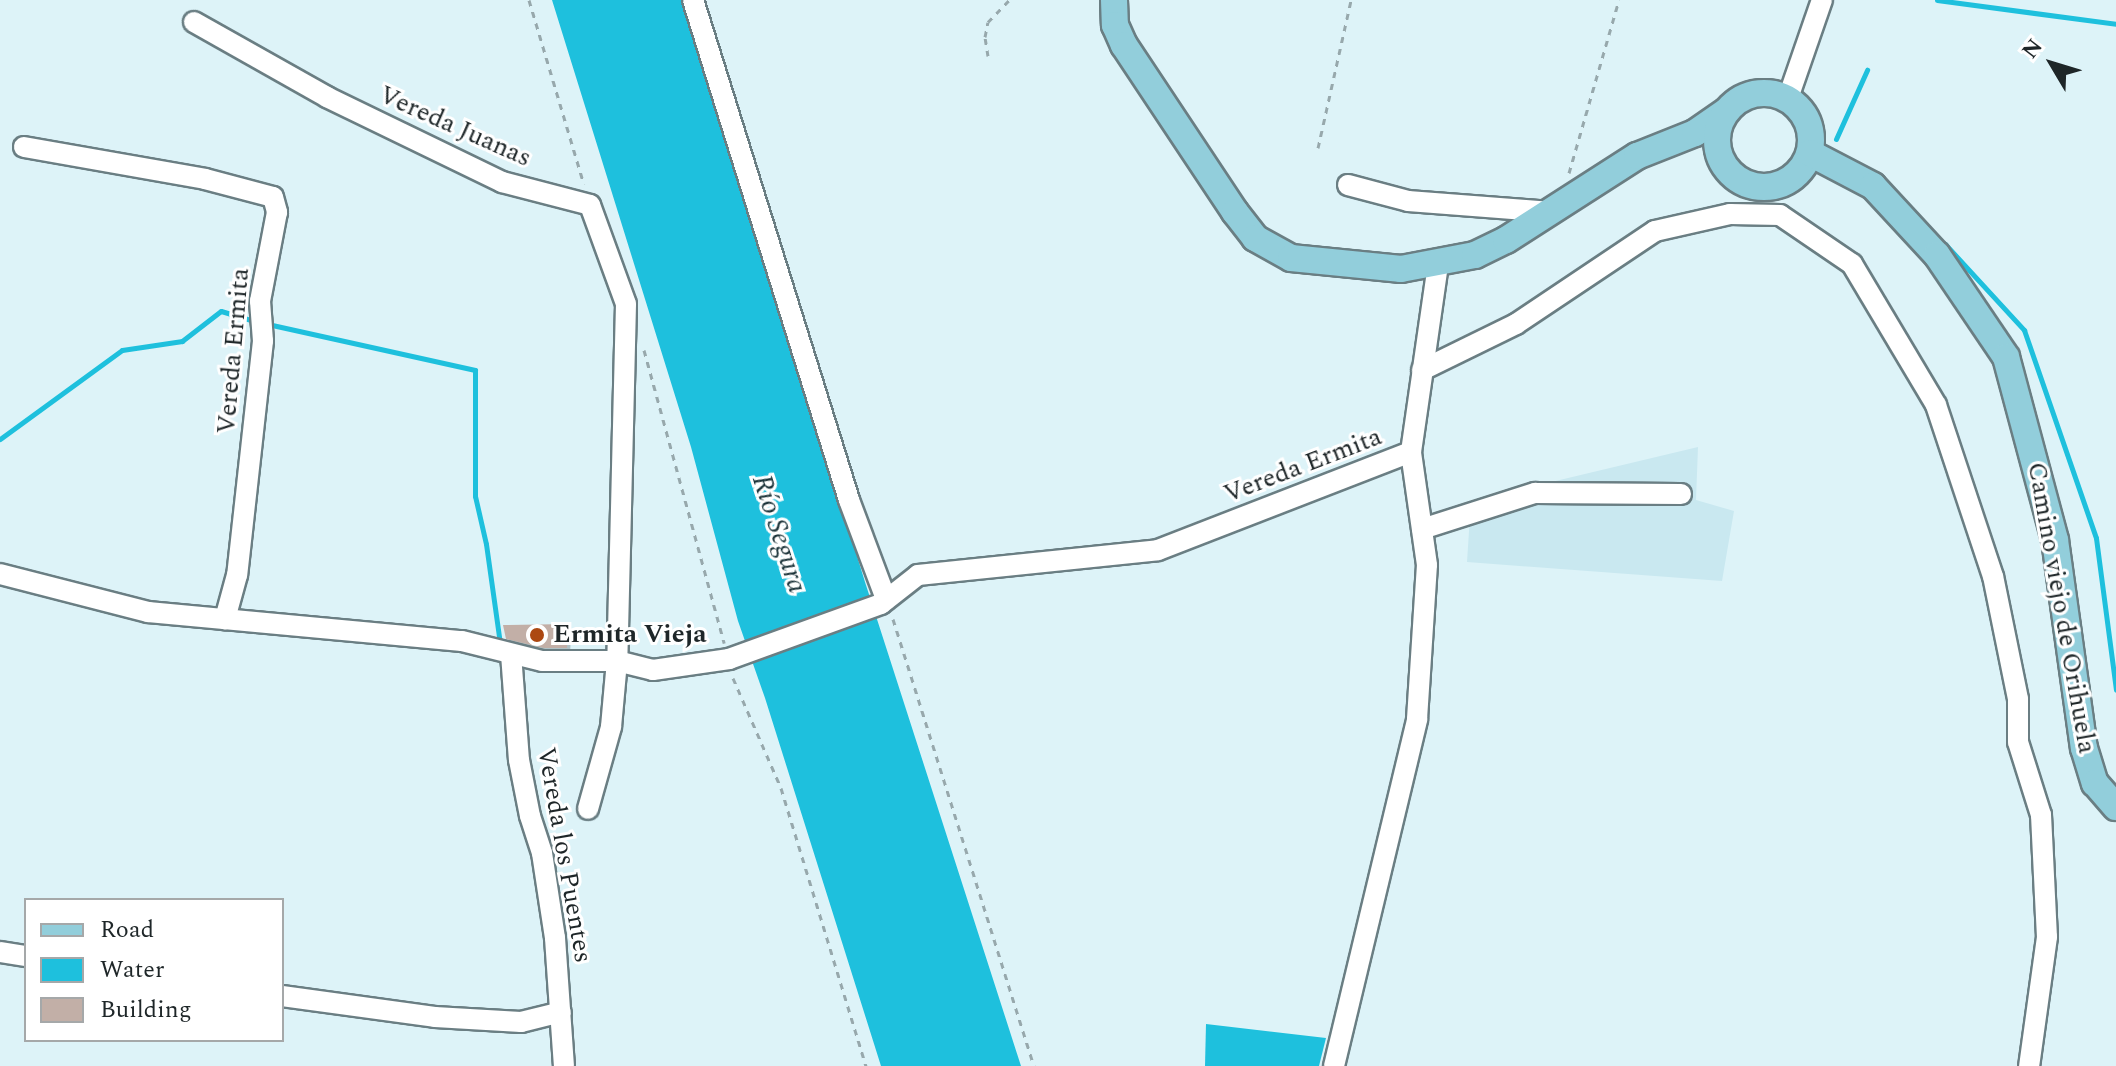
<!DOCTYPE html>
<html>
<head>
<meta charset="utf-8">
<style>
  body { margin:0 }
  #map { position:relative; width:2116px; height:1066px; overflow:hidden; background:#ddf3f8; font-family:Spectral,serif }
  div>[style] { position:absolute }
  .built>* { inset:0; background:#c9e8f0 }
  .water>* { inset:0; background:#1ec0dd }
  .shadow>* { inset:0; background:#0003 }
  .stream>* { height:5px; margin:-2.5px; padding:0 2.5px; transform-origin:2.5px; border-radius:2.5px; background:#1ec0dd }
  .building>* { inset:0; background:#c2afa7 }
  .path>* { height:3px; margin-top:-1.5px; transform-origin:0; background:repeating-linear-gradient(90deg,#97a8ac 0 6px,transparent 0 12px) }
  .roads { filter:drop-shadow(2px 0 #6a7e83) drop-shadow(-2px 0 #6a7e83) drop-shadow(0 2px #6a7e83) drop-shadow(0 -2px #6a7e83) }
  .minor>* { height:20px; margin:-10px; padding:0 10px; transform-origin:10px; border-radius:10px; background:#fff }
  .major>* { height:26px; margin:-13px; padding:0 13px; transform-origin:13px; border-radius:13px; background:#92cedb }
  .major>.ring { margin:-13px; padding:0; box-sizing:content-box; background:none; border:26px solid #92cedb; border-radius:50% }
  .dots>* { width:22px; height:22px; translate:-50% -50%; box-sizing:border-box; border:4px solid #fff; border-radius:50% }
  span { translate:-50% -50%; white-space:nowrap; text-align:center; line-height:1.15; -webkit-text-stroke:6px #fff; paint-order:stroke }
  .street-label { font-size:26px; color:#1e2628 }
  .poi-label { font-size:26px; color:#1e2628; font-weight:700 }
  .left { translate:0 -50%; text-align:left }
  .water-label { font-size:28px; color:#1c343a; font-style:italic }
  .legend { position:absolute; left:24px; top:898px; width:260px; height:144px; box-sizing:border-box; background:#fff; border:2px solid #a5a8a9; margin:0; padding:10px 14px; list-style:none; font-size:24px; color:#1e2628 }
  .legend li { display:flex; align-items:center; gap:16px; height:40px }
  .legend b { width:40px; border:2px solid #a5a8a9 }
  .north { position:absolute; left:2012px; top:24px; width:80px; height:80px; -webkit-text-stroke:6px #fff; paint-order:stroke; rotate:308deg; font-size:22px; font-weight:700; line-height:32px; text-align:center; color:#1e2628 }
  .north::after { content:''; display:block; margin:auto; width:28px; height:36px; background:#1e2628; clip-path:polygon(50% 0,100% 100%,50% 72%,0 100%) }
</style>
</head>
<body>
<div id="map">
  <div class="built">
    <i style="clip-path:polygon(1698px 447px,1696px 500px,1734px 511px,1722px 581px,1467px 562px,1471px 501px)"></i>
  </div>
  <div class="water">
    <i style="clip-path:polygon(552px 0,686px 0,865px 582px,1021px 1066px,881px 1066px,765px 698px,738px 621px,691px 447px)"></i>
    <i style="clip-path:polygon(1206px 1024px,1326px 1038px,1319px 1066px,1205px 1066px)"></i>
  </div>
  <div class="shadow">
    <i style="clip-path:polygon(567px 626px,571px 633px,570px 655px,549px 655px,512px 646px,508px 638px)"></i>
  </div>
  <div class="stream">
    <i style="left:1937px;top:0;width:181px;rotate:7.6deg"></i>
    <i style="left:1836px;top:139px;width:76px;rotate:-65.8deg"></i>
    <i style="left:1945px;top:244px;width:117px;rotate:47.4deg"></i>
    <i style="left:2024px;top:330px;width:220px;rotate:70.9deg"></i>
    <i style="left:2096px;top:538px;width:153px;rotate:82.5deg"></i>
    <i style="left:272px;top:325px;width:208px;rotate:12.5deg"></i>
    <i style="left:475px;top:370px;width:126px;rotate:90deg"></i>
    <i style="left:475px;top:496px;width:49px;rotate:77.1deg"></i>
    <i style="left:486px;top:544px;width:101px;rotate:82deg"></i>
    <i style="left:0;top:439px;width:151px;rotate:-36.1deg"></i>
    <i style="left:122px;top:350px;width:61px;rotate:-8.5deg"></i>
    <i style="left:182px;top:341px;width:49px;rotate:-37.6deg"></i>
    <i style="left:221px;top:311px;width:34px;rotate:17deg"></i>
  </div>
  <div class="building">
    <i style="clip-path:polygon(568px 624px,567px 648px,544px 648px,506px 639px,503px 625px)"></i>
  </div>
  <div class="path">
    <i style="left:529px;top:0;width:192px;rotate:73.4deg"></i>
    <i style="left:988px;top:56px;width:19px;rotate:-99deg"></i>
    <i style="left:985px;top:37px;width:15px;rotate:-79deg"></i>
    <i style="left:988px;top:22px;width:30px;rotate:-46deg"></i>
    <i style="left:1318px;top:148px;width:152px;rotate:-77.4deg"></i>
    <i style="left:1569px;top:173px;width:180px;rotate:-73.9deg"></i>
    <i style="left:644px;top:350px;width:304px;rotate:74.7deg"></i>
    <i style="left:893px;top:619px;width:469px;rotate:72.5deg"></i>
    <i style="left:733px;top:678px;width:120px;rotate:66.4deg"></i>
    <i style="left:781px;top:788px;width:291px;rotate:73deg"></i>
  </div>
  <div class="roads">
    <div class="minor">
      <i style="left:693px;top:0;width:524px;rotate:72.67deg"></i>
      <i style="left:849px;top:500px;width:106px;rotate:69.5deg"></i>
      <i style="left:194px;top:22px;width:153px;rotate:29.4deg"></i>
      <i style="left:327px;top:97px;width:195px;rotate:25.9deg"></i>
      <i style="left:502px;top:182px;width:91px;rotate:14.6deg"></i>
      <i style="left:590px;top:205px;width:105px;rotate:70deg"></i>
      <i style="left:626px;top:304px;width:357px;rotate:91.4deg"></i>
      <i style="left:617px;top:661px;width:66px;rotate:95.2deg"></i>
      <i style="left:611px;top:727px;width:85px;rotate:105.7deg"></i>
      <i style="left:1788px;top:98px;width:104px;rotate:-70.9deg"></i>
      <i style="left:24px;top:147px;width:184px;rotate:10deg"></i>
      <i style="left:205px;top:179px;width:70px;rotate:14.8deg"></i>
      <i style="left:273px;top:197px;width:16px;rotate:75deg"></i>
      <i style="left:277px;top:212px;width:91px;rotate:100.8deg"></i>
      <i style="left:260px;top:301px;width:40px;rotate:85.7deg"></i>
      <i style="left:263px;top:341px;width:235px;rotate:96.3deg"></i>
      <i style="left:237px;top:575px;width:46px;rotate:105.3deg"></i>
      <i style="left:1348px;top:185px;width:62px;rotate:14.9deg"></i>
      <i style="left:1408px;top:201px;width:144px;rotate:4.4deg"></i>
      <i style="left:1422px;top:370px;width:105px;rotate:-26.1deg"></i>
      <i style="left:1516px;top:324px;width:167px;rotate:-33.8deg"></i>
      <i style="left:1655px;top:231px;width:77px;rotate:-12.8deg"></i>
      <i style="left:1730px;top:214px;width:50px;rotate:1.1deg"></i>
      <i style="left:1780px;top:215px;width:87px;rotate:34.2deg"></i>
      <i style="left:1852px;top:264px;width:164px;rotate:59.2deg"></i>
      <i style="left:1936px;top:405px;width:180px;rotate:71.6deg"></i>
      <i style="left:1993px;top:576px;width:126px;rotate:78.5deg"></i>
      <i style="left:2018px;top:699px;width:43px;rotate:90deg"></i>
      <i style="left:2018px;top:742px;width:77px;rotate:72.5deg"></i>
      <i style="left:2041px;top:815px;width:122px;rotate:87.2deg"></i>
      <i style="left:2047px;top:937px;width:130px;rotate:97.9deg"></i>
      <i style="left:1422px;top:529px;width:119px;rotate:-17.7deg"></i>
      <i style="left:1535px;top:493px;width:146px;rotate:0.4deg"></i>
      <i style="left:0;top:574px;width:153px;rotate:14.4deg"></i>
      <i style="left:148px;top:612px;width:315px;rotate:5.3deg"></i>
      <i style="left:462px;top:641px;width:82px;rotate:14deg"></i>
      <i style="left:542px;top:661px;width:75px"></i>
      <i style="left:617px;top:661px;width:37px;rotate:14deg"></i>
      <i style="left:653px;top:670px;width:77px;rotate:-8.2deg"></i>
      <i style="left:729px;top:659px;width:162px;rotate:-19.9deg"></i>
      <i style="left:881px;top:604px;width:47px;rotate:-38.1deg"></i>
      <i style="left:918px;top:575px;width:241px;rotate:-5.9deg"></i>
      <i style="left:1158px;top:550px;width:271px;rotate:-21.2deg"></i>
      <i style="left:511px;top:654px;width:106px;rotate:85.7deg"></i>
      <i style="left:519px;top:760px;width:57px;rotate:78.9deg"></i>
      <i style="left:530px;top:816px;width:39px;rotate:72deg"></i>
      <i style="left:542px;top:853px;width:86px;rotate:81.3deg"></i>
      <i style="left:555px;top:938px;width:128px;rotate:86deg"></i>
      <i style="left:0;top:952px;width:26px;rotate:9deg"></i>
      <i style="left:282px;top:996px;width:154px;rotate:7.8deg"></i>
      <i style="left:435px;top:1017px;width:86px;rotate:3.3deg"></i>
      <i style="left:521px;top:1022px;width:41px;rotate:-14deg"></i>
      <i style="left:1334px;top:1066px;width:357px;rotate:-76.5deg"></i>
      <i style="left:1417px;top:719px;width:154px;rotate:-86.3deg"></i>
      <i style="left:1427px;top:565px;width:114px;rotate:-98.1deg"></i>
      <i style="left:1411px;top:452px;width:189px;rotate:-81.8deg"></i>
    </div>
    <div class="major">
      <i style="left:1114px;top:0;width:25px;rotate:88deg"></i>
      <i style="left:1115px;top:25px;width:22px;rotate:66deg"></i>
      <i style="left:1124px;top:45px;width:201px;rotate:56.4deg"></i>
      <i style="left:1235px;top:212px;width:33px;rotate:52deg"></i>
      <i style="left:1255px;top:238px;width:41px;rotate:29.1deg"></i>
      <i style="left:1291px;top:258px;width:111px;rotate:5.7deg"></i>
      <i style="left:1401px;top:269px;width:75px;rotate:-10.7deg"></i>
      <i style="left:1475px;top:255px;width:34px;rotate:-26deg"></i>
      <i style="left:1506px;top:240px;width:156px;rotate:-32.7deg"></i>
      <i style="left:1637px;top:156px;width:62px;rotate:-21.6deg"></i>
      <i style="left:1695px;top:133px;width:37px;rotate:-35deg"></i>
      <i class="ring" style="left:1717px;top:93px;width:68px;height:68px"></i>
      <i style="left:1810px;top:153px;width:71px;rotate:27.6deg"></i>
      <i style="left:1873px;top:186px;width:94px;rotate:47.2deg"></i>
      <i style="left:1937px;top:255px;width:123px;rotate:55.9deg"></i>
      <i style="left:2006px;top:357px;width:189px;rotate:75deg"></i>
      <i style="left:2055px;top:540px;width:210px;rotate:82.1deg"></i>
      <i style="left:2084px;top:748px;width:37px;rotate:73deg"></i>
      <i style="left:2095px;top:783px;width:32px;rotate:49deg"></i>
    </div>
  </div>
  <div class="dots">
    <i style="left:537px;top:635px;background:#ac4812"></i>
  </div>
  <div class="street-label">
    <span style="left:455px;top:127px;rotate:24deg">Vereda Juanas</span>
    <span style="left:234px;top:351px;rotate:-85deg">Vereda Ermita</span>
    <span style="left:1303px;top:466px;rotate:-21deg">Vereda Ermita</span>
    <span style="left:2061px;top:608px;rotate:80deg">Camino viejo de Orihuela</span>
    <span style="left:564px;top:855px;rotate:80deg">Vereda los Puentes</span>
  </div>
  <div class="poi-label">
    <span class="left" style="left:553px;top:635px">Ermita Vieja</span>
  </div>
  <div class="water-label">
    <span style="left:779px;top:534px;rotate:72deg">Río Segura</span>
  </div>
  <ul class="legend">
  <li><b style="height:10px;background:#92cedb"></b>Road</li>
  <li><b style="height:22px;background:#1ec0dd"></b>Water</li>
  <li><b style="height:22px;background:#c2afa7"></b>Building</li>
  </ul>
  <div class="north">N</div>
</div>
</body>
</html>
